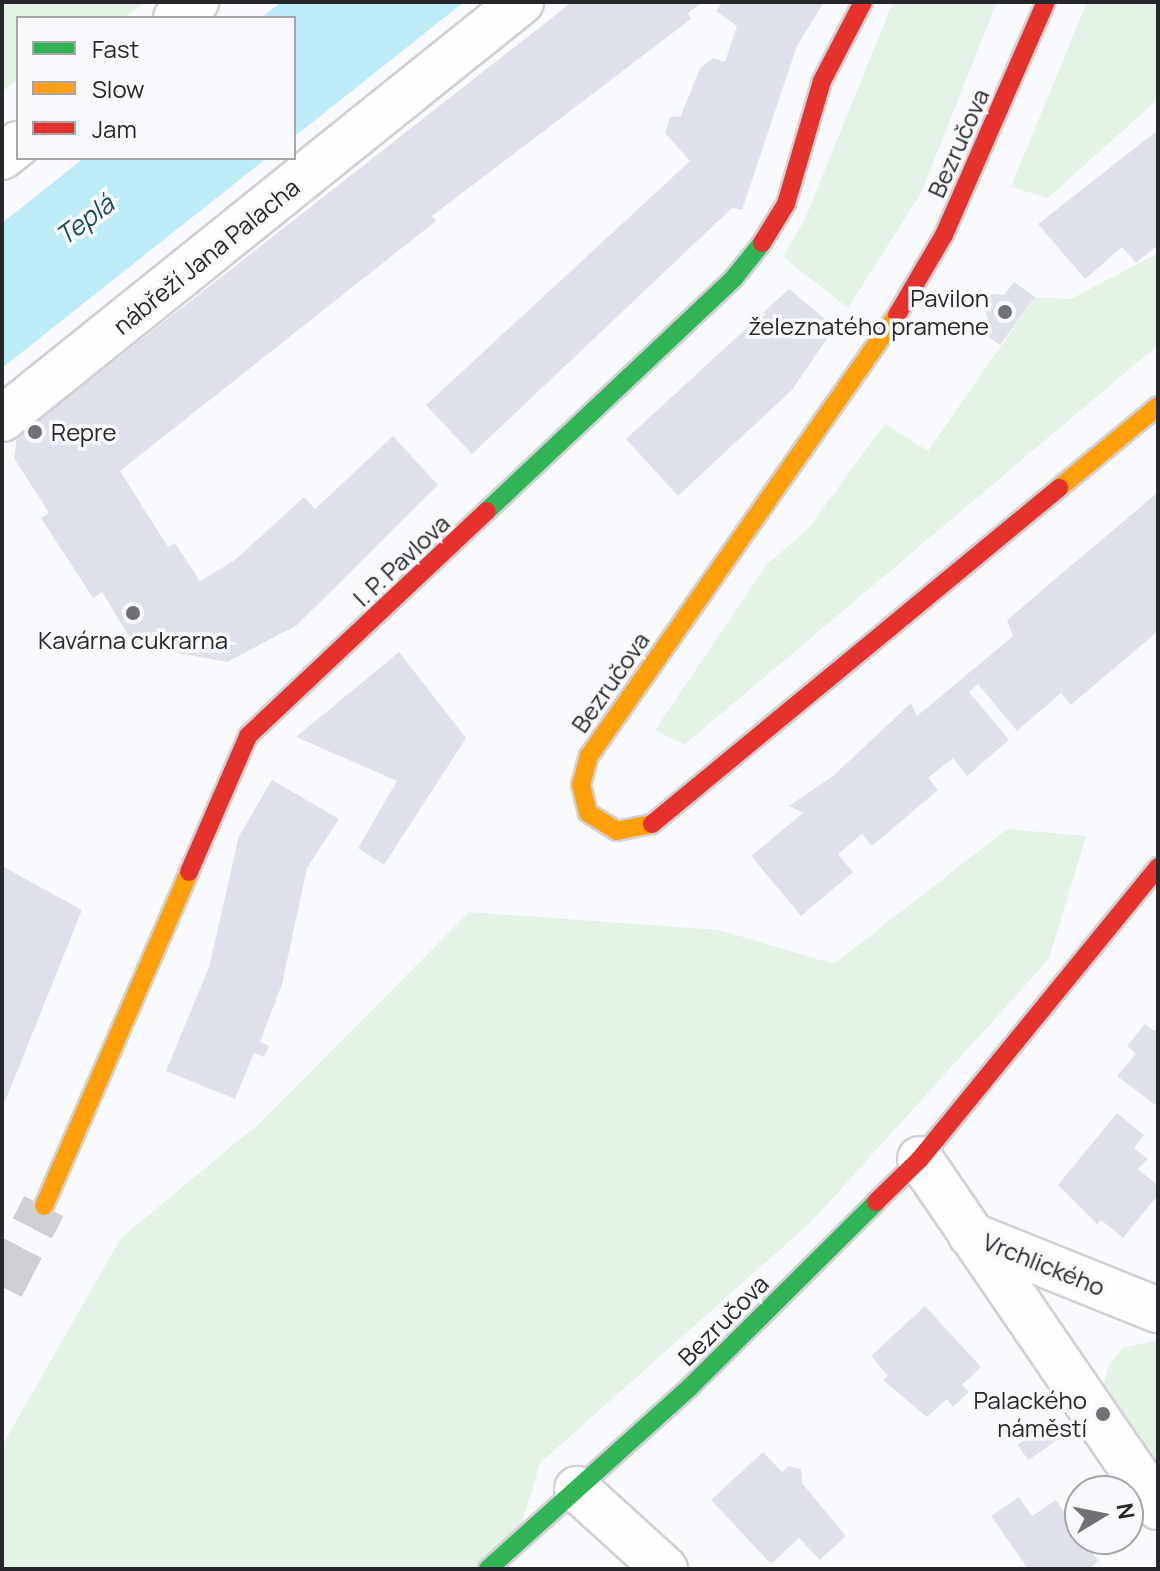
<!DOCTYPE html>
<html>
<head>
<meta charset="utf-8">
<style>
  body { margin:0 }
  #map { position:relative; width:1160px; height:1571px; overflow:hidden; background:#f9fafe; font-family:Manrope,sans-serif }
  div>[style] { position:absolute }
  .green>* { inset:0; background:#e4f3e5 }
  .water>* { inset:0; background:#beebf8 }
  .building>* { inset:0; background:#dfe1ea; transform-origin:0 0 }
  .secondary-tunnel>* { height:44px; margin-top:-22px; transform-origin:0; background:repeating-linear-gradient(90deg,#cfd0d4 0 44px,transparent 0 66px) }
  .roads { filter:drop-shadow(2px 0 #d0d1d4) drop-shadow(-2px 0 #d0d1d4) drop-shadow(0 2px #d0d1d4) drop-shadow(0 -2px #d0d1d4) }
  .street>* { height:44px; margin:-22px; padding:0 22px; transform-origin:22px; border-radius:22px; background:#fefeff }
  .fast>* { height:18px; margin:-9px; padding:0 9px; transform-origin:9px; border-radius:9px; background:#30b455 }
  .slow>* { height:18px; margin:-9px; padding:0 9px; transform-origin:9px; border-radius:9px; background:#ff9f0a }
  .jam>* { height:18px; margin:-9px; padding:0 9px; transform-origin:9px; border-radius:9px; background:#e5322d }
  .dots>* { width:22px; height:22px; translate:-50% -50%; box-sizing:border-box; border:4px solid #f8f9ff; border-radius:50% }
  span { translate:-50% -50%; white-space:nowrap; text-align:center; line-height:1.15; -webkit-text-stroke:7px #f8f9ff; paint-order:stroke }
  .street-label { font-size:24px; color:#26272a }
  .poi-label { font-size:24px; color:#26272a }
  .right { translate:-100% -50%; text-align:right }
  .left { translate:0 -50%; text-align:left }
  .water-label { font-size:26px; color:#164d59; font-style:italic }
  .frame { position:absolute; inset:0; border:4px solid #26272a; pointer-events:none }
  .legend { position:absolute; left:16px; top:16px; width:280px; height:144px; box-sizing:border-box; background:#f8f9ff; border:2px solid #a4a5aa; margin:0; padding:10px 14px; list-style:none; font-size:24px; color:#26272a }
  .legend li { display:flex; align-items:center; gap:16px; height:40px }
  .legend b { width:40px; border:2px solid #a4a5aa }
  .north { position:absolute; left:1064px; top:1475px; width:80px; height:80px; box-sizing:border-box; background:#f8f9ff; border:2px solid #a4a5aa; border-radius:50%; rotate:80deg; font-size:22px; font-weight:700; line-height:32px; text-align:center; color:#26272a }
  .north::after { content:''; display:block; margin:auto; width:28px; height:36px; background:#707174; clip-path:polygon(50% 0,100% 100%,50% 72%,0 100%) }
</style>
</head>
<body>
<div id="map">
  <div class="green">
    <i style="clip-path:polygon(2px 2px,146px 2px,124px 18px,18px 18px,18px 80px,2px 92px)"></i>
    <i style="clip-path:polygon(893px 2px,997px 2px,921px 193px,848px 308px,783px 257px,805px 219px)"></i>
    <i style="clip-path:polygon(1087px 2px,1158px 2px,1158px 99px,1048px 198px,1011px 187px)"></i>
    <i style="clip-path:polygon(1158px 253px,1158px 345px,684px 745px,655px 730px,767px 564px,807px 530px,885px 424px,928px 451px,1035px 297px,1071px 299px)"></i>
    <i style="clip-path:polygon(1007px 829px,1086px 836px,1049px 959px,811px 1222px,540px 1463px,508px 1569px,2px 1569px,2px 1446px,121px 1238px,262px 1121px,469px 912px,719px 930px,834px 964px)"></i>
    <i style="clip-path:polygon(1158px 1340px,1158px 1473px,1105px 1400px,1104px 1383px,1108px 1367px,1123px 1348px)"></i>
  </div>
  <div class="water">
    <i style="clip-path:polygon(281px 2px,464px 2px,294px 137px,294px 18px,261px 18px)"></i>
    <i style="clip-path:polygon(84px 158px,267px 158px,2px 368px,2px 223px)"></i>
  </div>
  <div class="building">
    <i style="clip-path:polygon(572px 2px,703px 2px,688px 13px,691px 19px,432px 216px,436px 221px,120px 471px,168px 547px,175px 543px,200px 581px,235px 560px,304px 497px,315px 509px,393px 436px,438px 485px,297px 625px,227px 662px,134px 645px,102px 592px,93px 598px,41px 518px,49px 513px,14px 458px,17px 437px)"></i>
    <i style="clip-path:polygon(722px 2px,824px 2px,797px 46px,742px 210px,732px 208px,472px 454px,426px 405px,690px 161px,665px 133px,670px 117px,681px 116px,700px 68px,713px 58px,725px 62px,737px 26px,716px 11px)"></i>
    <i style="clip-path:polygon(1158px 130px,1158px 245px,1136px 263px,1122px 247px,1085px 279px,1038px 224px)"></i>
    <i style="clip-path:polygon(1014px 282px,1035px 297px,1000px 345px,979px 331px,988px 318px,983px 306px,991px 294px,1004px 295px)"></i>
    <i style="clip-path:polygon(789px 289px,835px 327px,792px 390px,678px 496px,626px 439px)"></i>
    <i style="clip-path:polygon(1158px 492px,1158px 631px,1071px 705px,1061px 693px,1017px 731px,978px 684px,969px 692px,1009px 740px,967px 776px,953px 758px,928px 778px,938px 790px,872px 846px,862px 834px,838px 854px,853px 872px,801px 916px,751px 856px,803px 813px,789px 806px,833px 776px,911px 703px,917px 716px,1013px 636px,1007px 620px)"></i>
    <i style="clip-path:polygon(399px 652px,466px 738px,384px 865px,358px 848px,397px 781px,296px 737px)"></i>
    <i style="clip-path:polygon(272px 780px,339px 819px,307px 868px,282px 984px,260px 1042px,269px 1046px,264px 1057px,254px 1053px,235px 1099px,166px 1071px,209px 967px,239px 836px)"></i>
    <i style="clip-path:polygon(2px 866px,82px 910px,2px 1109px)"></i>
    <i style="clip-path:polygon(1145px 1024px,1154px 1031px,1158px 1027px,1158px 1107px,1117px 1076px,1136px 1054px,1127px 1046px)"></i>
    <i style="clip-path:polygon(1117px 1113px,1144px 1135px,1134px 1148px,1148px 1159px,1138px 1169px,1158px 1185px,1158px 1195px,1123px 1238px,1101px 1220px,1097px 1224px,1058px 1185px)"></i>
    <i style="clip-path:polygon(925px 1306px,981px 1367px,962px 1385px,969px 1392px,953px 1407px,947px 1399px,927px 1417px,883px 1380px,888px 1376px,871px 1356px)"></i>
    <i style="left:1047px;top:1424px;width:19px;height:36px;rotate:55deg"></i>
    <i style="clip-path:polygon(763px 1452px,782px 1472px,789px 1466px,801px 1469px,802px 1483px,846px 1536px,820px 1560px,799px 1538px,771px 1564px,711px 1500px)"></i>
    <i style="clip-path:polygon(1019px 1497px,1032px 1516px,1056px 1500px,1070px 1520px,1080px 1513px,1080px 1539px,1099px 1561px,1089px 1569px,1028px 1569px,991px 1516px)"></i>
  </div>
  <div class="secondary-tunnel">
    <i style="left:2px;top:1287px;width:91px;rotate:-62.6deg"></i>
  </div>
  <div class="roads">
    <div class="street">
      <i style="left:176px;top:18px;width:26px;rotate:-39deg"></i>
      <i style="left:2px;top:157px;width:21px;rotate:-39deg"></i>
      <i style="left:2px;top:419px;width:666px;rotate:-38.78deg"></i>
      <i style="left:920px;top:1159px;width:422px;rotate:55.6deg"></i>
      <i style="left:971px;top:1235px;width:201px;rotate:21.9deg"></i>
      <i style="left:577px;top:1489px;width:119px;rotate:42.3deg"></i>
    </div>
    <div class="fast">
      <i style="left:487px;top:511px;width:340px;rotate:-43.3deg"></i>
      <i style="left:734px;top:278px;width:45px;rotate:-51.3deg"></i>
      <i style="left:488px;top:1569px;width:272px;rotate:-42deg"></i>
      <i style="left:690px;top:1387px;width:262px;rotate:-44.8deg"></i>
    </div>
    <div class="slow">
      <i style="left:1059px;top:488px;width:129px;rotate:-39.6deg"></i>
      <i style="left:652px;top:824px;width:36px;rotate:169deg"></i>
      <i style="left:617px;top:831px;width:34px;rotate:-148deg"></i>
      <i style="left:588px;top:813px;width:29px;rotate:-104deg"></i>
      <i style="left:581px;top:785px;width:30px;rotate:-75deg"></i>
      <i style="left:589px;top:756px;width:538px;rotate:-55.07deg"></i>
      <i style="left:44px;top:1206px;width:364px;rotate:-66.5deg"></i>
    </div>
    <div class="jam">
      <i style="left:762px;top:243px;width:46px;rotate:-58.4deg"></i>
      <i style="left:786px;top:204px;width:128px;rotate:-73.7deg"></i>
      <i style="left:822px;top:81px;width:89px;rotate:-62.6deg"></i>
      <i style="left:897px;top:315px;width:93px;rotate:-59.6deg"></i>
      <i style="left:944px;top:235px;width:254px;rotate:-66.4deg"></i>
      <i style="left:652px;top:824px;width:528px;rotate:-39.54deg"></i>
      <i style="left:189px;top:872px;width:148px;rotate:-66.5deg"></i>
      <i style="left:248px;top:736px;width:328px;rotate:-43.3deg"></i>
      <i style="left:876px;top:1202px;width:62px;rotate:-44.3deg"></i>
      <i style="left:920px;top:1159px;width:377px;rotate:-50.8deg"></i>
    </div>
  </div>
  <div class="dots">
    <i style="left:1005px;top:312px;background:#707174"></i>
    <i style="left:35px;top:432px;background:#707174"></i>
    <i style="left:133px;top:613px;background:#707174"></i>
    <i style="left:1103px;top:1414px;background:#707174"></i>
  </div>
  <div class="street-label">
    <span style="left:958px;top:143px;rotate:-66deg">Bezručova</span>
    <span style="left:206px;top:256px;rotate:-39deg">nábřeží Jana Palacha</span>
    <span style="left:401px;top:560px;rotate:-43deg">I. P. Pavlova</span>
    <span style="left:610px;top:682px;rotate:-55deg">Bezručova</span>
    <span style="left:1044px;top:1264px;rotate:22deg">Vrchlického</span>
    <span style="left:723px;top:1320px;rotate:-45deg">Bezručova</span>
  </div>
  <div class="poi-label">
    <span class="right" style="left:989px;top:312px">Pavilon<br>železnatého pramene</span>
    <span class="left" style="left:51px;top:432px">Repre</span>
    <span style="left:133px;top:640px">Kavárna cukrarna</span>
    <span class="right" style="left:1087px;top:1414px">Palackého<br>náměstí</span>
  </div>
  <div class="water-label">
    <span style="left:85px;top:220px;rotate:-37deg">Teplá</span>
  </div>
  <div class="frame"></div>
  <ul class="legend">
  <li><b style="height:10px;background:#30b455"></b>Fast</li>
  <li><b style="height:10px;background:#ff9f0a"></b>Slow</li>
  <li><b style="height:10px;background:#e5322d"></b>Jam</li>
  </ul>
  <div class="north">N</div>
</div>
</body>
</html>
